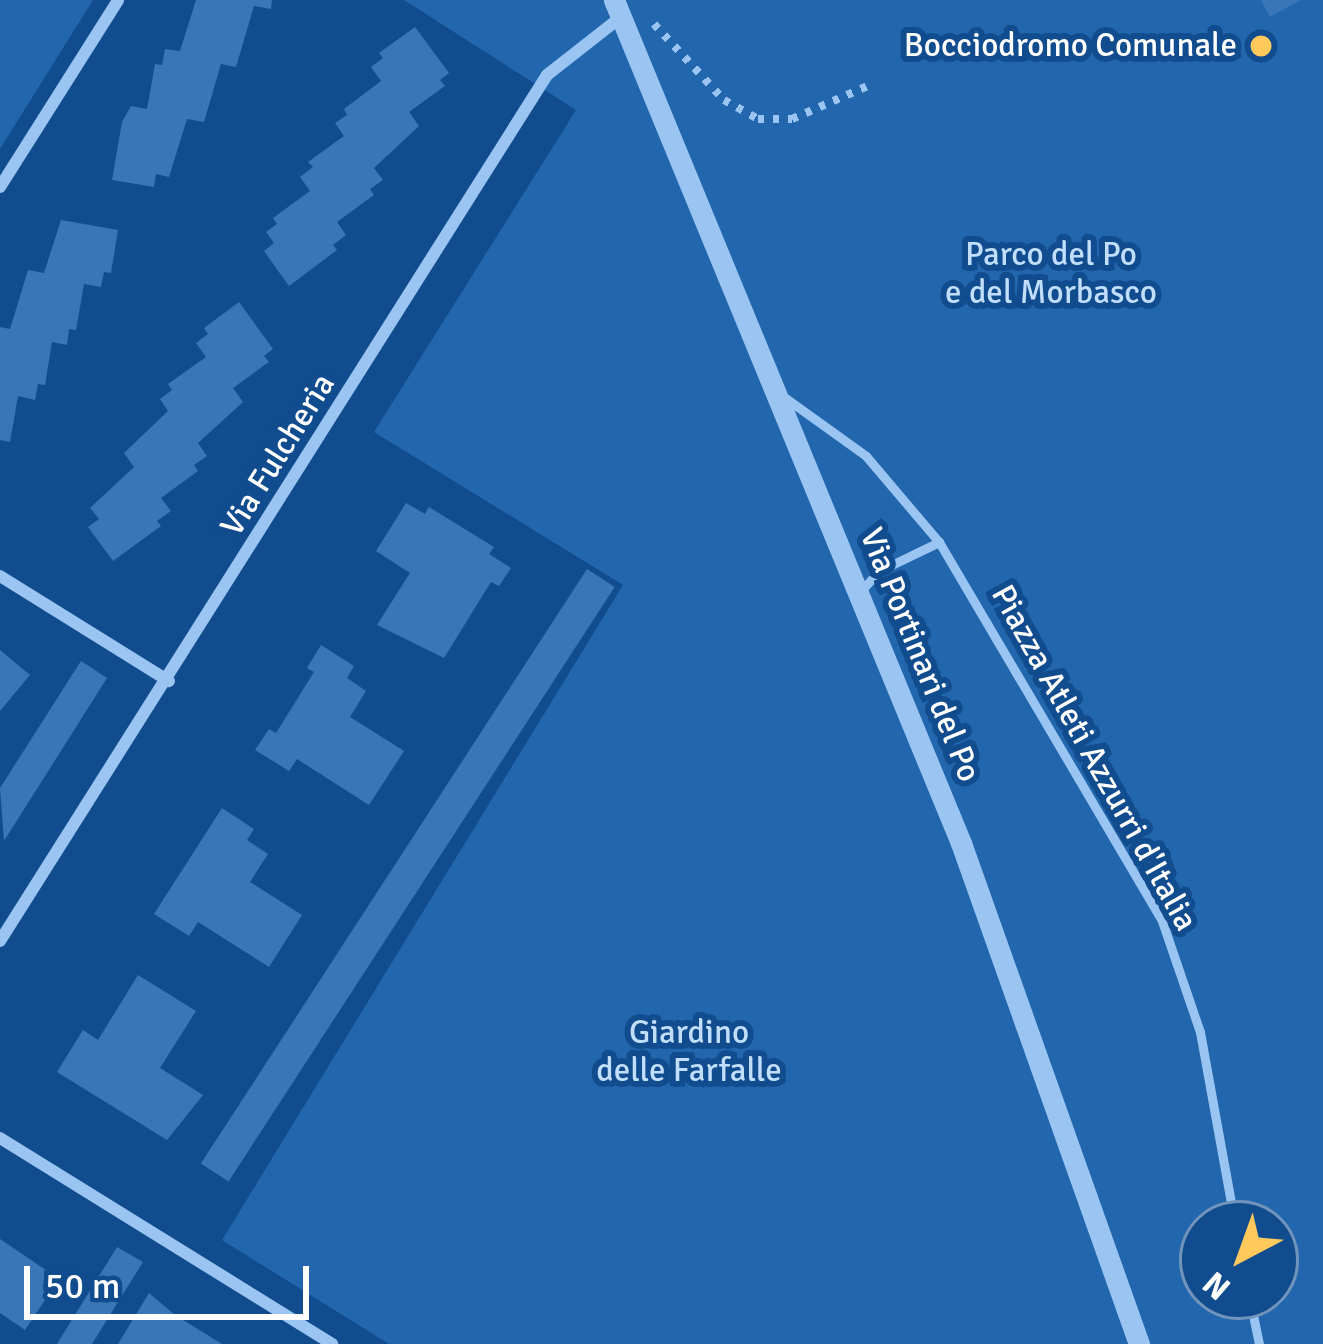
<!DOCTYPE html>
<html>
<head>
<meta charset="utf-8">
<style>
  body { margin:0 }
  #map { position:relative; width:1323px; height:1344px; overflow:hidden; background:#114c8e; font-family:Signika,sans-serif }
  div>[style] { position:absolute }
  .green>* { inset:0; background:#2266ad }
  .building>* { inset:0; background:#3976b7; transform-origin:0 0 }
  .path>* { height:8px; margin-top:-4px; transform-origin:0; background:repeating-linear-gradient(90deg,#9ac5f2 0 6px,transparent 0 15px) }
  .service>* { height:9px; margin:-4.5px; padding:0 4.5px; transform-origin:4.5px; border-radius:4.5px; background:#9ac5f2 }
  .minor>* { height:12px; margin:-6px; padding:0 6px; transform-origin:6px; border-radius:6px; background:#9ac5f2 }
  .tertiary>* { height:21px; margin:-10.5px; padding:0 10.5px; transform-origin:10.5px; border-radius:10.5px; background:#9ac5f2 }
  .dots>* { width:33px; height:33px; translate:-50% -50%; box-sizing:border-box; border:6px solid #114c8e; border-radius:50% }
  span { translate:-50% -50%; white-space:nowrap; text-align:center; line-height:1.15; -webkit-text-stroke:12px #114c8e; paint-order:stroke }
  .poi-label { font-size:33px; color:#fff }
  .right { translate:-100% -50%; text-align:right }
  .park-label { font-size:33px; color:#c1defd }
  .street-label { font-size:33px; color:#fff }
  .north { position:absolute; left:1179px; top:1200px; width:120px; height:120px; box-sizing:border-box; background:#114c8e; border:3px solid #7094bb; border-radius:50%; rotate:221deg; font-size:33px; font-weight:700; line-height:48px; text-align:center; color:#fff }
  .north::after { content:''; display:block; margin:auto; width:42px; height:54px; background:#ffca5b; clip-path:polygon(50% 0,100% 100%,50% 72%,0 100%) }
  .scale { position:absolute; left:24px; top:1266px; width:285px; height:54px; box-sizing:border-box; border:6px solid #fff; border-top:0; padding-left:15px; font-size:36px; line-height:42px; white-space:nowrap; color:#fff; -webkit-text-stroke:9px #114c8e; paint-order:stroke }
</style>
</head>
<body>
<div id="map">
  <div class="green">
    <i style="clip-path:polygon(0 0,93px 0,0 149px)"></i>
    <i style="clip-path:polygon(evenodd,404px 0,1323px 0,1323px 1344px,389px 1344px,222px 1240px,623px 585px,374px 432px,576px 110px,404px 0,1203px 1224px,1275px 1224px,1275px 1296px,1203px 1296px,1203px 1224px)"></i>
  </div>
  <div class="building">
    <i style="clip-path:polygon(196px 0,272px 0,271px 9px,254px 6px,236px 67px,221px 64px,204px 122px,187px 119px,169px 177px,156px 174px,154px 187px,112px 180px,122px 122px,131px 106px,147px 109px,155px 64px,162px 65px,165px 49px,180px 51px)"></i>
    <i style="clip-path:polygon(1261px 0,1301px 0,1270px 17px)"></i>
    <i style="clip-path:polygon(415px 27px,449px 73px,440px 80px,445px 86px,409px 112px,419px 126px,374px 168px,383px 180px,370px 189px,374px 195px,337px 222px,346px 235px,333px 245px,337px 250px,289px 286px,264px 251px,274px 243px,266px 232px,277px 224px,273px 218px,310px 191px,300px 177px,313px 167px,308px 162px,344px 136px,335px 123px,347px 115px,344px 109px,381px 81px,371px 67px,383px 58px,379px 53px)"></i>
    <i style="clip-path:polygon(61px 220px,118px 230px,111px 273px,104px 272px,101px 287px,84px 284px,76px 330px,69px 329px,67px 345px,52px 342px,45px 385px,38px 384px,35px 400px,18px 396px,10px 442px,0 440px,0 327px,10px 329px,28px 270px,44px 273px)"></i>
    <i style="clip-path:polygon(239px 302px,273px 349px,264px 356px,269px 362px,233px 388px,243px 402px,198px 443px,207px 456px,194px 465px,198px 471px,161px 498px,171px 511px,157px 521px,161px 526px,113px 561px,88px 527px,99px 519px,90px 508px,134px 467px,124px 453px,168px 411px,160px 399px,172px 390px,168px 384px,206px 357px,196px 343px,208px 334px,204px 328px)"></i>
    <i style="clip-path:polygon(406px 503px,425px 514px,429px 507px,494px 547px,489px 554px,511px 568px,499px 586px,491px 582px,444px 658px,377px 625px,410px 573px,376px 551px)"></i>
    <i style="left:587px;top:569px;width:33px;height:709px;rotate:33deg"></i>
    <i style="clip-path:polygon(321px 645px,354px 666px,347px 678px,366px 691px,350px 717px,404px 751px,369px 805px,297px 759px,289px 771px,255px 750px,269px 729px,276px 733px,314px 672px,307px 668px)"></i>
    <i style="clip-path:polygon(0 650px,30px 675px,0 711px)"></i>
    <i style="clip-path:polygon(81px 661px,107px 678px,4px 841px,0 788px)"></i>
    <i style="clip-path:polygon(222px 808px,254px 829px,247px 840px,268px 854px,250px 882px,302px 915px,269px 967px,198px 922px,189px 936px,154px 914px)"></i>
    <i style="clip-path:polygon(138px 975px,196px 1011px,160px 1068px,203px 1095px,167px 1140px,57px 1072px,83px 1030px,98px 1040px)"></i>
    <i style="clip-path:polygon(0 1239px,59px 1279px,25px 1330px,0 1313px)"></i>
    <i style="clip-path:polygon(117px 1247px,143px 1262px,92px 1344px,57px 1344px)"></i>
    <i style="clip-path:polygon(149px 1293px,175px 1315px,222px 1344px,118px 1344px)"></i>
  </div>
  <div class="path">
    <i style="left:654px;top:24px;width:103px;rotate:47.4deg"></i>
    <i style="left:724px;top:100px;width:39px;rotate:29deg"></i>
    <i style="left:758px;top:119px;width:34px"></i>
    <i style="left:792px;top:119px;width:85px;rotate:-23.6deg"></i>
  </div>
  <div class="service">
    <i style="left:784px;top:397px;width:101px;rotate:35.7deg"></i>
    <i style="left:866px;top:456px;width:113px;rotate:49.7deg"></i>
    <i style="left:939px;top:542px;width:440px;rotate:59.5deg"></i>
    <i style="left:1162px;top:921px;width:117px;rotate:71.1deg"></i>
    <i style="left:1200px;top:1032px;width:195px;rotate:79.7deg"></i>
    <i style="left:860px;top:592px;width:28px;rotate:-48deg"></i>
    <i style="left:879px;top:571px;width:67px;rotate:-25.8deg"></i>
    <i style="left:1249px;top:1296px;width:49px;rotate:78.2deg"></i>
  </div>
  <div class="minor">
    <i style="left:0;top:187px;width:221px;rotate:-57.7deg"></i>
    <i style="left:0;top:576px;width:199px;rotate:31.9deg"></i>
    <i style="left:0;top:941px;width:1024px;rotate:-57.72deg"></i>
    <i style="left:547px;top:75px;width:94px;rotate:-38.1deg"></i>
    <i style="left:0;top:1138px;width:391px;rotate:31.8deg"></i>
  </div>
  <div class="tertiary">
    <i style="left:614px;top:0;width:912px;rotate:67.63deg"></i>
    <i style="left:961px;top:843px;width:532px;rotate:70.44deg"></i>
  </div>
  <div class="dots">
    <i style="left:1261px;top:46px;background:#ffca5b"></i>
  </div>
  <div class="poi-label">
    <span class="right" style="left:1237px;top:46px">Bocciodromo Comunale</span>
  </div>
  <div class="park-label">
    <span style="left:1051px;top:274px">Parco del Po<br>e del Morbasco</span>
    <span style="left:689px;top:1052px">Giardino<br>delle Farfalle</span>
  </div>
  <div class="street-label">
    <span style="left:278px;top:455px;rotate:-58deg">Via Fulcheria</span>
    <span style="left:920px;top:655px;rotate:68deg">Via Portinari del Po</span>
    <span style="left:1094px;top:758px;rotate:61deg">Piazza Atleti Azzurri d'Italia</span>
  </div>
  <div class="north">N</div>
  <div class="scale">50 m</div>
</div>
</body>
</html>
